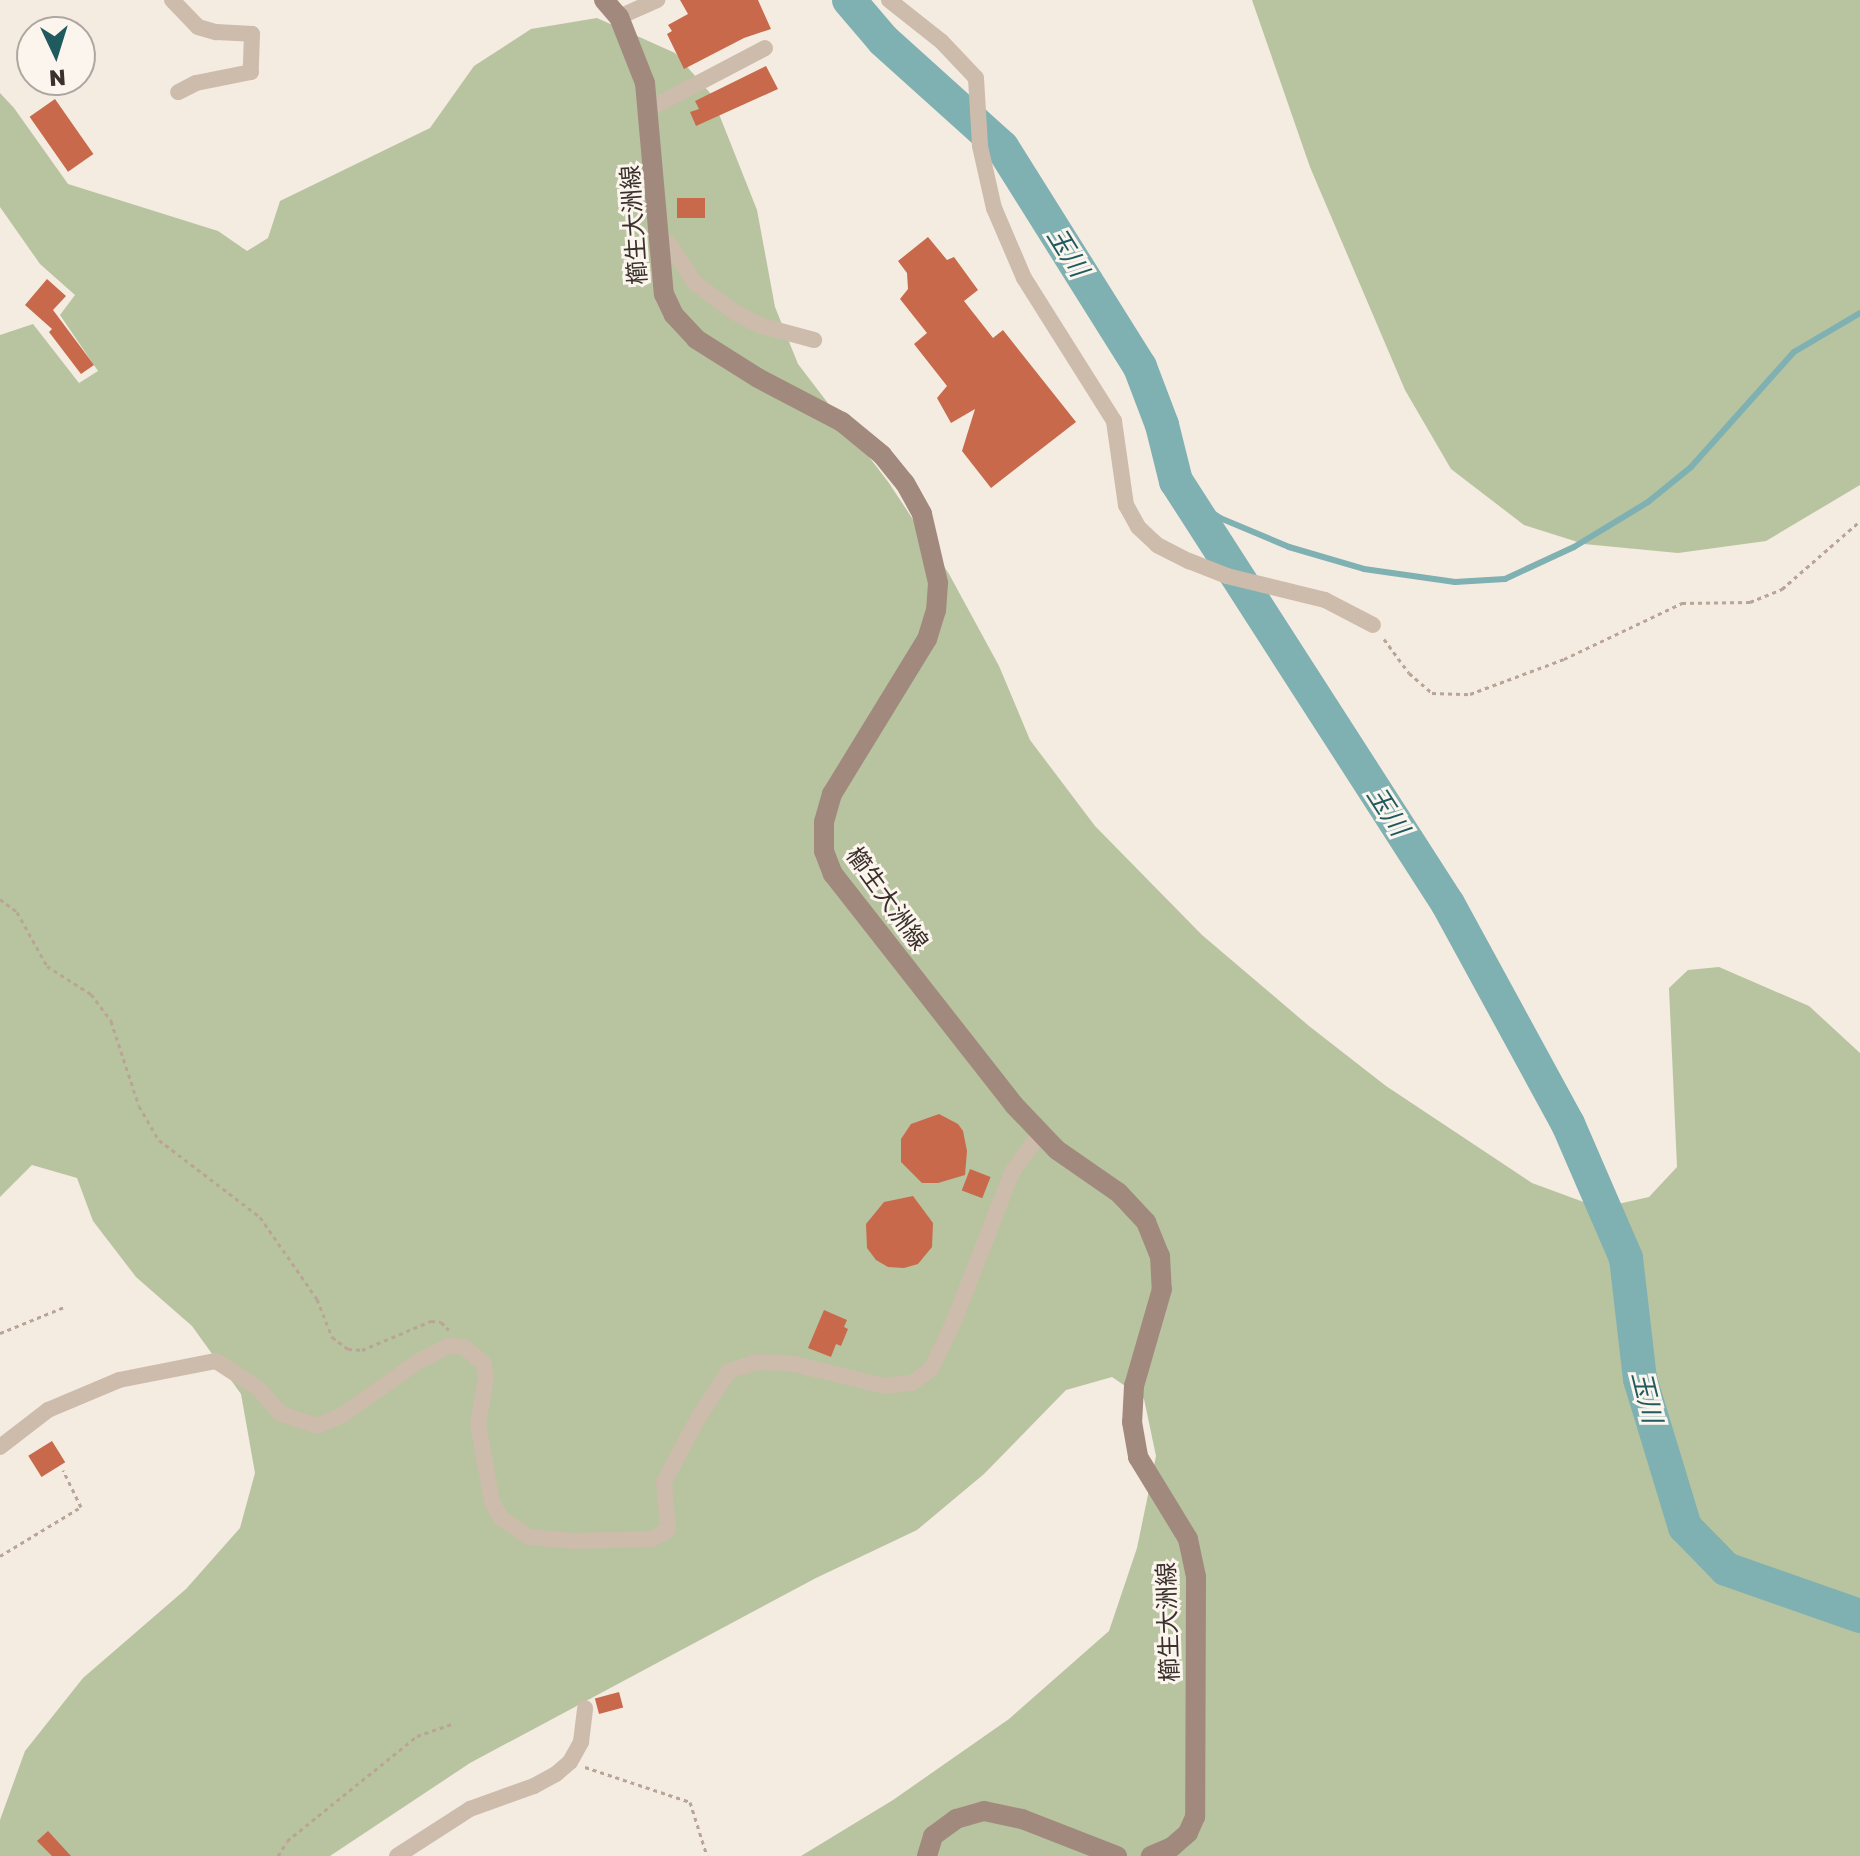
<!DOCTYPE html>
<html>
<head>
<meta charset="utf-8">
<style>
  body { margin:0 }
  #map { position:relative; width:1860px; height:1856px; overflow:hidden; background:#f4ebe1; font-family:"Golos Text","Noto Sans JP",sans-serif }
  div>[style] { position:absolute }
  .green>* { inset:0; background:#b8c4a0 }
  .stream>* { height:6px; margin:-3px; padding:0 3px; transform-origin:3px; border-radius:3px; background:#7fb0b2 }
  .river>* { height:34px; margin:-17px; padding:0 17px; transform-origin:17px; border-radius:17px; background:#7fb0b2 }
  .building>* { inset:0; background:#c8694b; transform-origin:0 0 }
  .path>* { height:3px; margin-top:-1.5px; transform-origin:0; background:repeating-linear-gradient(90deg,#b9a596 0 4px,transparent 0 8px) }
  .street>* { height:16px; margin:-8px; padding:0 8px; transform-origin:8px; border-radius:8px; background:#cdbbac }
  .secondary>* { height:20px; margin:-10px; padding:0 10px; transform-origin:10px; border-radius:10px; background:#a18a7d }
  span { translate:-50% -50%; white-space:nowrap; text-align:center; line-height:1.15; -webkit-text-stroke:6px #fbf5ee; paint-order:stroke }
  .street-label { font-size:24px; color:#3b302b }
  .water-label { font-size:26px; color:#1f5a5e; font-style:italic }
  .north { position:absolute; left:16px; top:16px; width:80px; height:80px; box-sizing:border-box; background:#fbf5ee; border:2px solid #aea6a0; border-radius:50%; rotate:176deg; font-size:22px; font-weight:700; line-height:32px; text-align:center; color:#3b302b }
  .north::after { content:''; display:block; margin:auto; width:28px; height:36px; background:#1f5a5e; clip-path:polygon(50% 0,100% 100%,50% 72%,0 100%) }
</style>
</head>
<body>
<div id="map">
  <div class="green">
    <i style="clip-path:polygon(1252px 0,1860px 0,1860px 485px,1766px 541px,1678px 553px,1584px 544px,1524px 525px,1451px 469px,1405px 390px,1310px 167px)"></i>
    <i style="clip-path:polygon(597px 18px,675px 53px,711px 94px,757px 210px,775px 307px,798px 364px,889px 483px,949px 574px,999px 666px,1030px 740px,1095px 826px,1202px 935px,1309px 1026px,1386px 1086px,1532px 1183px,1600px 1208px,1649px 1197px,1677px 1167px,1669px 988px,1688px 970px,1719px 967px,1809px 1006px,1860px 1053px,1860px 1856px,801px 1856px,893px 1800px,1009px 1719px,1109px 1631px,1137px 1548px,1156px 1456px,1144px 1399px,1112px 1377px,1066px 1390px,984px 1474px,917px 1530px,816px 1578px,470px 1763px,330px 1856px,0 1856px,0 1820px,25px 1751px,83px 1678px,186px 1589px,240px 1528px,255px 1473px,241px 1394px,192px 1326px,136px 1277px,93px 1221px,77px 1178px,32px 1165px,0 1197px,0 335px,33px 324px,79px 383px,98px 371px,60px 315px,75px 295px,40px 264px,0 207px,0 93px,14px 108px,68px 184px,218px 231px,247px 251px,268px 238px,280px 201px,430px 128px,474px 66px,531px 29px)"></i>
  </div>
  <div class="stream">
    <i style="left:1188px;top:497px;width:38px;rotate:33deg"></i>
    <i style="left:1220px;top:518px;width:75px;rotate:22.8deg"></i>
    <i style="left:1289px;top:547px;width:78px;rotate:16.3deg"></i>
    <i style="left:1364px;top:569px;width:92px;rotate:8.1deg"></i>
    <i style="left:1455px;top:582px;width:50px;rotate:-3.4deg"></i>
    <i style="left:1505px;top:579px;width:76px;rotate:-24.9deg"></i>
    <i style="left:1574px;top:547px;width:87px;rotate:-31.3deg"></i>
    <i style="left:1648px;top:502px;width:55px;rotate:-39.1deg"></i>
    <i style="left:1691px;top:467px;width:154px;rotate:-48.2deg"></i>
    <i style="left:1794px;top:352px;width:77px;rotate:-30.6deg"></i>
  </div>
  <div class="river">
    <i style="left:849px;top:0;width:52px;rotate:49.6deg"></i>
    <i style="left:883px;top:40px;width:160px;rotate:42deg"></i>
    <i style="left:1002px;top:147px;width:260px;rotate:57.9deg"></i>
    <i style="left:1140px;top:367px;width:62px;rotate:69.2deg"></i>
    <i style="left:1162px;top:425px;width:58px;rotate:76deg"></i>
    <i style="left:1176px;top:481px;width:503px;rotate:57.26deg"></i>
    <i style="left:1448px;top:904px;width:251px;rotate:61.4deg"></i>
    <i style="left:1568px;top:1124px;width:146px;rotate:66.6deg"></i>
    <i style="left:1626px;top:1258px;width:122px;rotate:83.4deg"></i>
    <i style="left:1640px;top:1379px;width:155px;rotate:73.1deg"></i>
    <i style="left:1685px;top:1527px;width:59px;rotate:45.7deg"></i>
    <i style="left:1726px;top:1569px;width:142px;rotate:19.3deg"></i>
  </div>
  <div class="building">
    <i style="clip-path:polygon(680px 0,758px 0,771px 29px,744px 38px,684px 69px,667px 34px,672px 31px,668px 25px,688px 14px)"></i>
    <i style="clip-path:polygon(766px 66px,778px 89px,696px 126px,690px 112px,699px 109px,695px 101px)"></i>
    <i style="left:55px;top:99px;width:67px;height:31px;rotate:55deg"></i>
    <i style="left:677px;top:198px;width:28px;height:20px"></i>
    <i style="clip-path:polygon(928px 237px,947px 260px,954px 257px,978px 290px,964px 301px,993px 338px,1003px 330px,1076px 422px,991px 488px,962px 451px,975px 409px,951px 423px,937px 398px,947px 386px,914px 344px,927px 333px,900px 299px,908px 289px,907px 273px,898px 261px)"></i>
    <i style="clip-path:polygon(47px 279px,66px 296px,53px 310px,94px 365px,81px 374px,49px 332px,52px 329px,25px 305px)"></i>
    <i style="clip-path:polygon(939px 1114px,958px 1124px,963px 1131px,967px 1151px,965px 1175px,938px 1183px,922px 1183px,901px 1162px,901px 1139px,911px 1124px)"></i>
    <i style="left:970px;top:1169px;width:22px;height:23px;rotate:21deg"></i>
    <i style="clip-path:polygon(913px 1196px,933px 1223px,932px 1247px,918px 1264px,904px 1268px,888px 1267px,876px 1260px,867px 1248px,866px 1224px,884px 1202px)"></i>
    <i style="clip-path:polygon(824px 1310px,847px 1320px,844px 1327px,848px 1329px,841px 1346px,836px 1344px,831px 1357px,808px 1348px)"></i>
    <i style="left:52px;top:1441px;width:25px;height:28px;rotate:58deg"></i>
    <i style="left:619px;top:1692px;width:16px;height:25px;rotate:75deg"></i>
    <i style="clip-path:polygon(48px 1831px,71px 1856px,52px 1856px,37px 1841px)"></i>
  </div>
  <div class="path">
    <i style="left:1384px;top:639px;width:42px;rotate:53.7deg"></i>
    <i style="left:1409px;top:673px;width:30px;rotate:41deg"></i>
    <i style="left:1432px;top:693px;width:38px;rotate:2deg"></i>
    <i style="left:1470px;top:694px;width:100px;rotate:-20.4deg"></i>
    <i style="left:1564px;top:659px;width:131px;rotate:-25.4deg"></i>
    <i style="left:1682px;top:603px;width:68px;rotate:-0.8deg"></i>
    <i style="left:1750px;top:602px;width:35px;rotate:-22deg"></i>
    <i style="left:1782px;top:589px;width:103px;rotate:-41.1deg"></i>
    <i style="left:0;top:899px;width:21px;rotate:37deg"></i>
    <i style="left:17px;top:912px;width:62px;rotate:60.9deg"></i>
    <i style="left:47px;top:966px;width:52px;rotate:32.5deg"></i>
    <i style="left:91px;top:994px;width:34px;rotate:53deg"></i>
    <i style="left:111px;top:1021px;width:89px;rotate:71.8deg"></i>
    <i style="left:139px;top:1106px;width:39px;rotate:60deg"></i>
    <i style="left:159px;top:1140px;width:127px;rotate:37.3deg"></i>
    <i style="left:260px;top:1217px;width:100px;rotate:55.2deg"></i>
    <i style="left:317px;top:1299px;width:41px;rotate:68.5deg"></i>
    <i style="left:332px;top:1337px;width:20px;rotate:37deg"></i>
    <i style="left:348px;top:1349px;width:14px;rotate:4deg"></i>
    <i style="left:362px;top:1350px;width:75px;rotate:-22.8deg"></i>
    <i style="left:431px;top:1321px;width:10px;rotate:6deg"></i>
    <i style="left:441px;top:1322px;width:11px;rotate:45deg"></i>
    <i style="left:0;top:1333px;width:69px;rotate:-22.1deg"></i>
    <i style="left:0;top:1556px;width:95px;rotate:-31.2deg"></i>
    <i style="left:81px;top:1507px;width:41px;rotate:-115.9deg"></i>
    <i style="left:585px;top:1767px;width:111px;rotate:18.4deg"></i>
    <i style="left:690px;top:1802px;width:57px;rotate:72.5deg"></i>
    <i style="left:278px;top:1856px;width:17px;rotate:-59deg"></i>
    <i style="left:287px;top:1841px;width:167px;rotate:-38.9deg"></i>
    <i style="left:417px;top:1736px;width:36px;rotate:-19deg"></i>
  </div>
  <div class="street">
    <i style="left:172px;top:0;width:37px;rotate:46deg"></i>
    <i style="left:198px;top:27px;width:19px;rotate:16deg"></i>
    <i style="left:216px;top:32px;width:36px;rotate:3deg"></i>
    <i style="left:252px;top:34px;width:38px;rotate:92deg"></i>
    <i style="left:251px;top:72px;width:56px;rotate:168.7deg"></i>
    <i style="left:196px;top:83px;width:20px;rotate:153deg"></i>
    <i style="left:889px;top:0;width:66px;rotate:38.3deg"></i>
    <i style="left:941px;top:41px;width:51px;rotate:46.6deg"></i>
    <i style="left:976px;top:78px;width:68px;rotate:86.6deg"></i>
    <i style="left:980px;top:146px;width:64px;rotate:77.3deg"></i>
    <i style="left:994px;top:208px;width:76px;rotate:66.8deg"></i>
    <i style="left:1024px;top:278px;width:169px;rotate:57.8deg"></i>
    <i style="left:1114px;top:421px;width:85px;rotate:81.9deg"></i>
    <i style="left:1126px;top:505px;width:25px;rotate:61deg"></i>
    <i style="left:1138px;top:527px;width:26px;rotate:43deg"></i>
    <i style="left:1157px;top:545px;width:36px;rotate:27deg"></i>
    <i style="left:1189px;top:561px;width:41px;rotate:21.5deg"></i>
    <i style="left:1227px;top:576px;width:101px;rotate:13.8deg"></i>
    <i style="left:1325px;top:600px;width:54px;rotate:27.5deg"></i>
    <i style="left:619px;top:17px;width:42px;rotate:-24.1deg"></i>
    <i style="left:649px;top:109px;width:131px;rotate:-27.7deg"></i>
    <i style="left:657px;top:233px;width:18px;rotate:43deg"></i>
    <i style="left:670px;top:245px;width:45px;rotate:56.7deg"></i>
    <i style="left:695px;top:283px;width:49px;rotate:36.6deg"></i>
    <i style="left:734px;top:312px;width:31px;rotate:27deg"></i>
    <i style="left:762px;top:326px;width:54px;rotate:15.1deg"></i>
    <i style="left:0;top:1447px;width:61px;rotate:-37.6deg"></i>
    <i style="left:48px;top:1410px;width:77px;rotate:-22.9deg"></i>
    <i style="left:119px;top:1380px;width:99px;rotate:-11.1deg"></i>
    <i style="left:216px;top:1361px;width:51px;rotate:33.1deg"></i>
    <i style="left:259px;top:1389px;width:33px;rotate:49deg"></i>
    <i style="left:281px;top:1414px;width:38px;rotate:18deg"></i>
    <i style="left:317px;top:1426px;width:26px;rotate:-23deg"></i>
    <i style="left:341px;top:1416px;width:95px;rotate:-35.2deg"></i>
    <i style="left:419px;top:1361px;width:34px;rotate:-27deg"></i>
    <i style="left:449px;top:1346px;width:15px;rotate:4deg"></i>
    <i style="left:464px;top:1347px;width:26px;rotate:40deg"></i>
    <i style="left:484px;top:1364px;width:14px;rotate:82deg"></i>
    <i style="left:486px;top:1378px;width:47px;rotate:99.9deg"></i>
    <i style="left:478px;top:1424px;width:79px;rotate:79.8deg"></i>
    <i style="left:492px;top:1502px;width:18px;rotate:61deg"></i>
    <i style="left:501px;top:1518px;width:33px;rotate:35deg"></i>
    <i style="left:528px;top:1537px;width:46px;rotate:5deg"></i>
    <i style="left:574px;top:1541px;width:78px;rotate:-1.5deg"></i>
    <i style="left:652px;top:1539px;width:18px;rotate:-29deg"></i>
    <i style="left:668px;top:1530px;width:48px;rotate:-94.8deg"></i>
    <i style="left:664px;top:1482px;width:72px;rotate:-62deg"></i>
    <i style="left:698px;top:1418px;width:56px;rotate:-56.6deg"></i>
    <i style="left:729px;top:1371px;width:29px;rotate:-18deg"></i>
    <i style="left:757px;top:1362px;width:33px;rotate:2deg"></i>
    <i style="left:790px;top:1363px;width:97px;rotate:13.7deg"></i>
    <i style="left:884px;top:1386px;width:28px;rotate:-6deg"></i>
    <i style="left:912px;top:1383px;width:24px;rotate:-36deg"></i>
    <i style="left:931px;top:1369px;width:53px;rotate:-64.4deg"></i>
    <i style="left:954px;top:1321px;width:160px;rotate:-68.7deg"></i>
    <i style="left:1012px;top:1172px;width:47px;rotate:-53.6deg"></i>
    <i style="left:397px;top:1856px;width:87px;rotate:-32.8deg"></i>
    <i style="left:470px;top:1809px;width:68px;rotate:-19.8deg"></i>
    <i style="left:534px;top:1786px;width:25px;rotate:-29deg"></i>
    <i style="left:556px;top:1774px;width:18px;rotate:-41deg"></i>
    <i style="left:570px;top:1762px;width:23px;rotate:-61deg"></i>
    <i style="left:581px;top:1742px;width:34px;rotate:-83deg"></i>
  </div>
  <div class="secondary">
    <i style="left:604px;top:0;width:23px;rotate:49deg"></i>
    <i style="left:619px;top:17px;width:71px;rotate:68.5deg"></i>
    <i style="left:645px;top:83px;width:212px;rotate:84.9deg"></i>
    <i style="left:664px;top:294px;width:23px;rotate:65deg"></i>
    <i style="left:674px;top:315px;width:33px;rotate:47deg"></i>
    <i style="left:696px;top:339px;width:73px;rotate:32.2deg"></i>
    <i style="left:758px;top:378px;width:95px;rotate:27.6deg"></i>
    <i style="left:842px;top:422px;width:52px;rotate:39.5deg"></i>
    <i style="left:882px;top:455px;width:36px;rotate:51deg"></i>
    <i style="left:905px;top:483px;width:35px;rotate:61deg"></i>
    <i style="left:922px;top:514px;width:71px;rotate:76.9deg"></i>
    <i style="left:938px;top:583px;width:27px;rotate:94deg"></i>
    <i style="left:936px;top:610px;width:30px;rotate:107deg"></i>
    <i style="left:927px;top:639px;width:182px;rotate:121.5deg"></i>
    <i style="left:832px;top:794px;width:29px;rotate:106deg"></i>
    <i style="left:824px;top:822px;width:29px;rotate:90deg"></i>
    <i style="left:824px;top:851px;width:25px;rotate:69deg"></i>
    <i style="left:833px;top:874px;width:293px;rotate:51.9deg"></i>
    <i style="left:1014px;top:1105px;width:62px;rotate:46.3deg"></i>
    <i style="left:1057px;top:1150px;width:75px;rotate:34.7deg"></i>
    <i style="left:1119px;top:1193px;width:40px;rotate:47deg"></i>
    <i style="left:1146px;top:1222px;width:37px;rotate:68deg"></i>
    <i style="left:1160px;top:1256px;width:33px;rotate:87deg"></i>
    <i style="left:1162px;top:1289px;width:101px;rotate:106.1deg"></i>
    <i style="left:1134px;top:1386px;width:36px;rotate:93deg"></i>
    <i style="left:1132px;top:1422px;width:36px;rotate:80deg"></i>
    <i style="left:1138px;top:1457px;width:96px;rotate:58.6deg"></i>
    <i style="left:1188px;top:1539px;width:39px;rotate:78deg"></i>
    <i style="left:1196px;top:1577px;width:240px;rotate:90.2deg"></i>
    <i style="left:1195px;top:1817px;width:17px;rotate:114deg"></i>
    <i style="left:1188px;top:1833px;width:21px;rotate:139deg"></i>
    <i style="left:1172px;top:1847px;width:23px;rotate:157deg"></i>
    <i style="left:927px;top:1856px;width:21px;rotate:-73deg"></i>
    <i style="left:933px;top:1836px;width:29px;rotate:-36deg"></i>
    <i style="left:956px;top:1819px;width:29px;rotate:-16deg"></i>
    <i style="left:984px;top:1811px;width:39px;rotate:12deg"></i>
    <i style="left:1022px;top:1819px;width:102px;rotate:21.3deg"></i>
  </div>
  <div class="street-label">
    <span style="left:633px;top:225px;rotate:-94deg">櫛生大洲線</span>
    <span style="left:888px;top:898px;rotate:54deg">櫛生大洲線</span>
    <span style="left:1167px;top:1622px;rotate:-92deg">櫛生大洲線</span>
  </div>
  <div class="water-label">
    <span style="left:1068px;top:252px;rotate:58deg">玉川</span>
    <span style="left:1388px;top:811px;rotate:57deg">玉川</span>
    <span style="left:1647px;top:1397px;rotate:76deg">玉川</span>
  </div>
  <div class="north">N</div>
</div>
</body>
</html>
